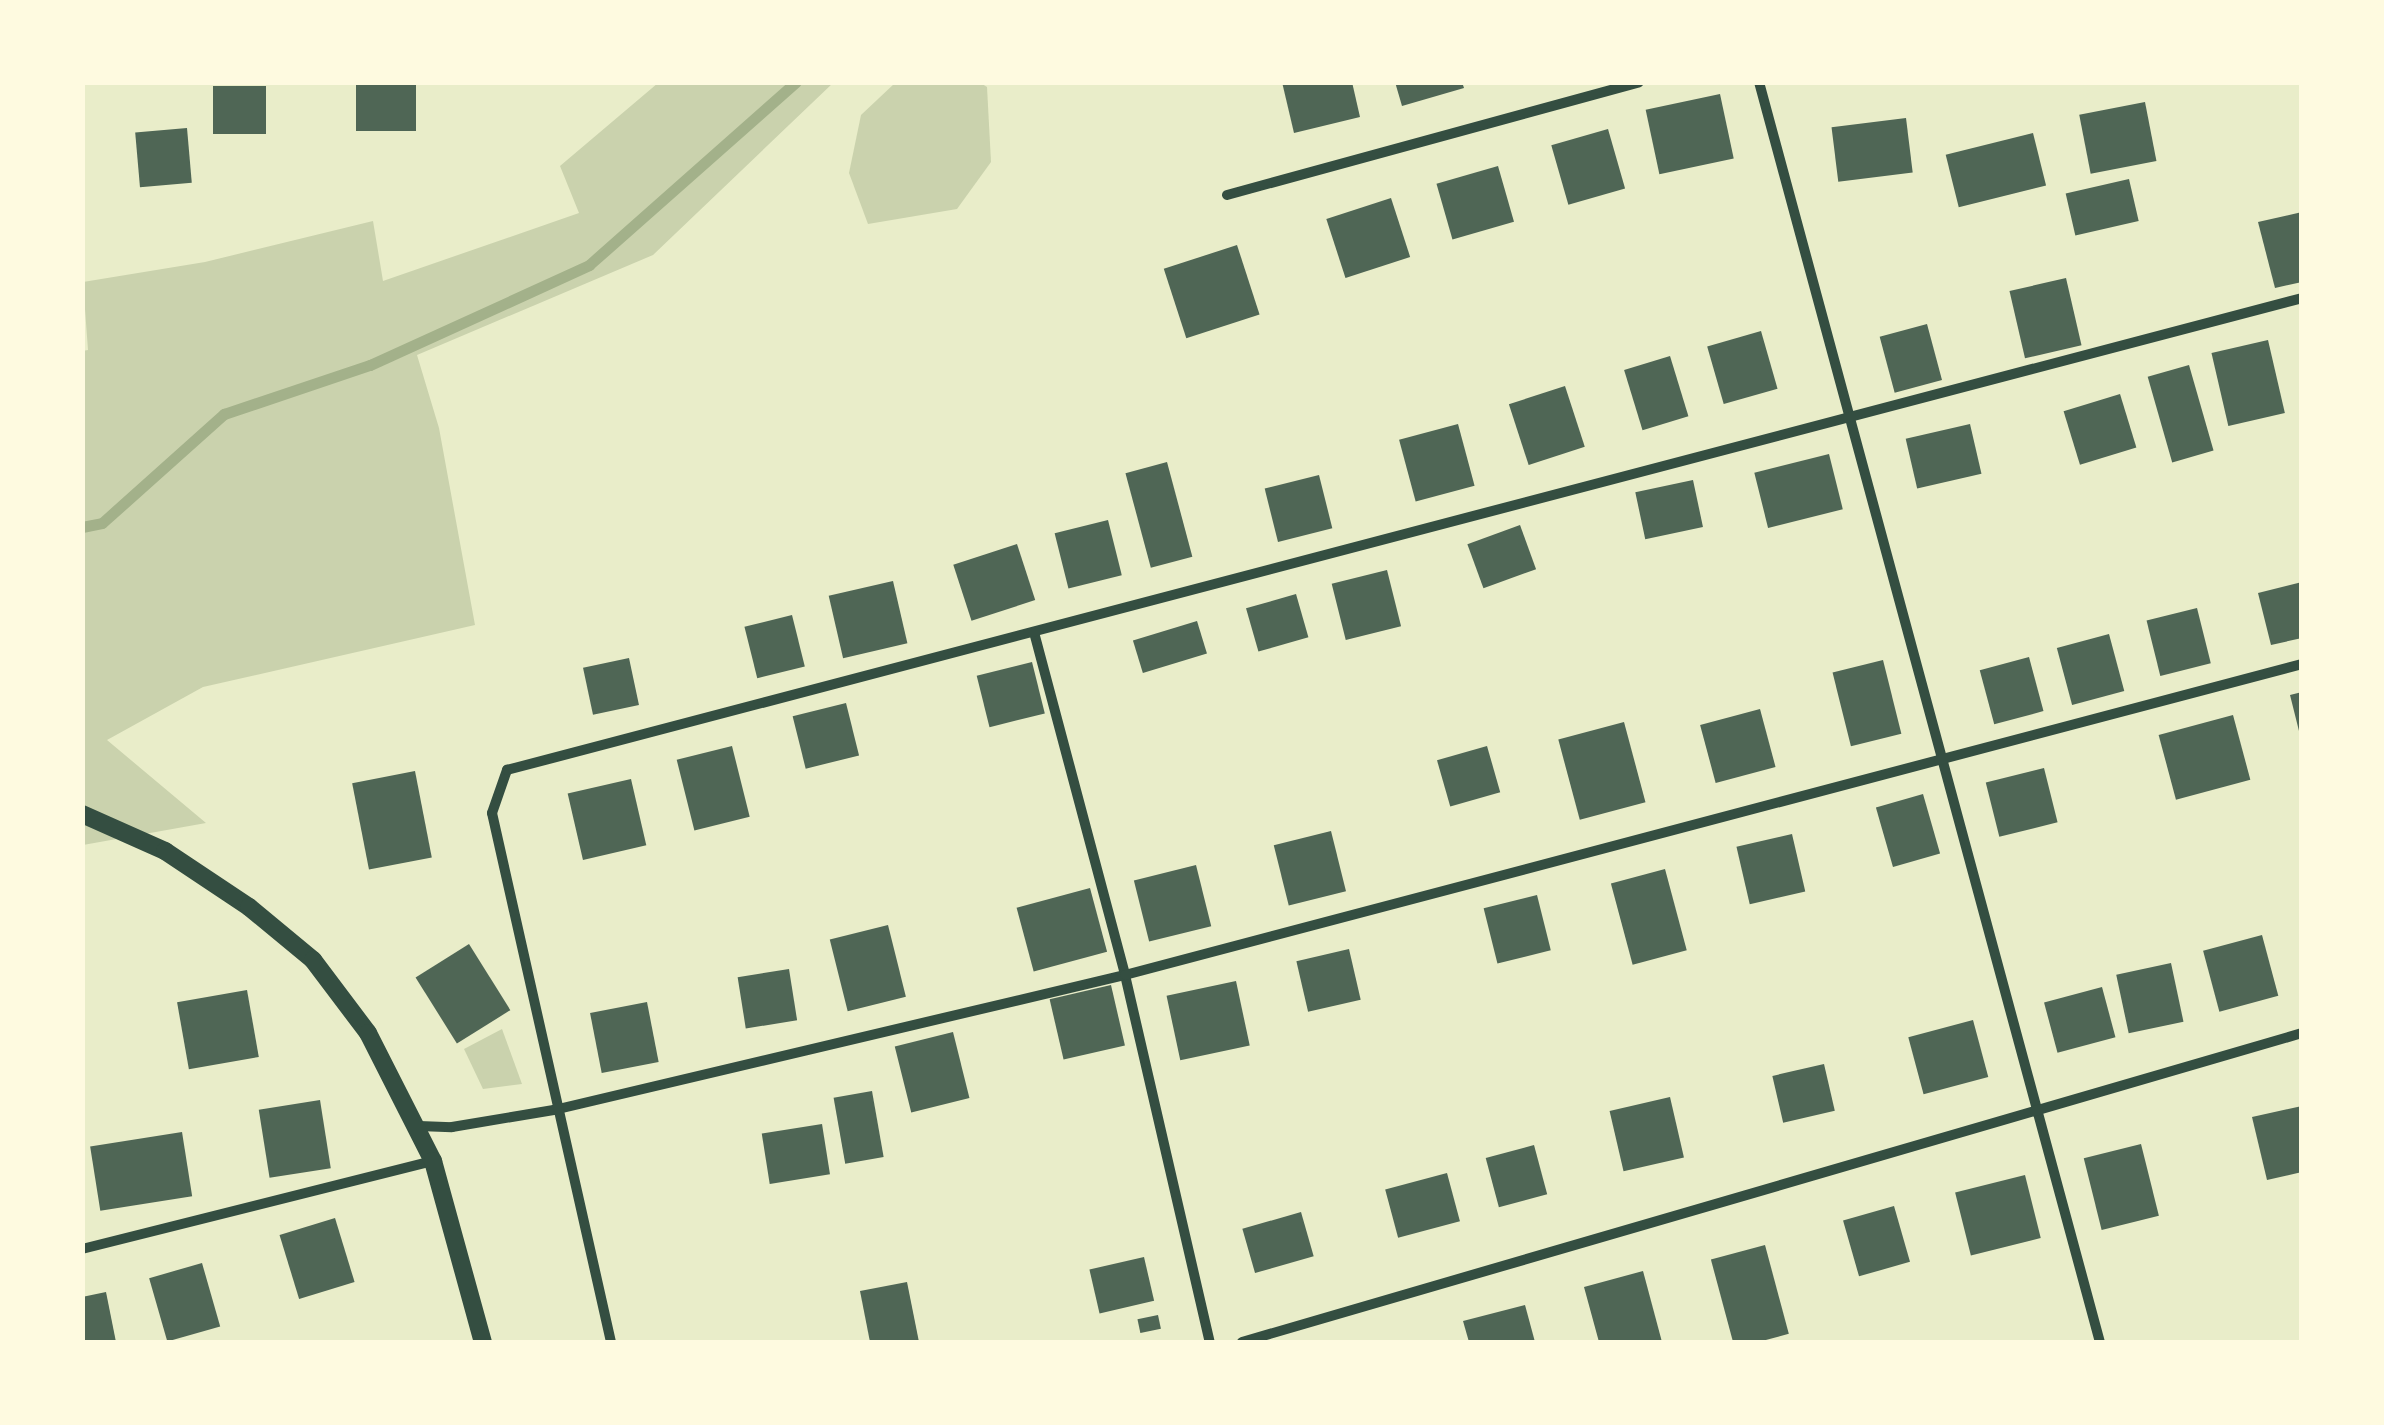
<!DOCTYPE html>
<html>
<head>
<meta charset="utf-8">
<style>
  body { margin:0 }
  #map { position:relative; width:2384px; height:1425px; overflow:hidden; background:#e9edc9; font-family:"DM Sans",sans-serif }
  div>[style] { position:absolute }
  .green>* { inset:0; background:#cad2ad }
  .stream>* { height:11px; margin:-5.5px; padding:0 5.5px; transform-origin:5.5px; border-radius:5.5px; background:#a3b18a }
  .building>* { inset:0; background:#4f6655; transform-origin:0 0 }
  .minor>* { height:10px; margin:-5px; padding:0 5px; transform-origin:5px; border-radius:5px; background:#344e41 }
  .tertiary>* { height:18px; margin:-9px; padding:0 9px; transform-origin:9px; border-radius:9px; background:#344e41 }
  span { translate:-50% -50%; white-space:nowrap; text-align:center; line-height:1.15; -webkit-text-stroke:10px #fefae0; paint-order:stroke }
  .frame { position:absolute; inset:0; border:85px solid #fefae0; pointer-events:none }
</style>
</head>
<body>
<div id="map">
  <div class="green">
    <i style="clip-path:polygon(979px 82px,987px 87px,991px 162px,957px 209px,868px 224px,849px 173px,861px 115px,895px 83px)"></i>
    <i style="clip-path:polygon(658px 83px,833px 83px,653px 255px,417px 355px,439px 428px,475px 625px,203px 687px,107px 740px,206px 823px,83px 845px,82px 351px,88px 350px,83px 282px,205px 262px,373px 221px,383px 281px,579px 213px,560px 166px)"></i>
    <i style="clip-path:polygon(502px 1029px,522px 1084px,483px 1089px,464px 1049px)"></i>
  </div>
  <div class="stream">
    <i style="left:82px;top:527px;width:20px;rotate:-11deg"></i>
    <i style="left:102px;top:523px;width:164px;rotate:-41.8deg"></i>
    <i style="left:224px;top:414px;width:154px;rotate:-18.6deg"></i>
    <i style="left:370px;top:365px;width:241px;rotate:-24.5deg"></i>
    <i style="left:589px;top:265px;width:276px;rotate:-41.5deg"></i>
  </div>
  <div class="building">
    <i style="left:356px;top:82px;width:60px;height:49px"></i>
    <i style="clip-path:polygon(1282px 82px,1352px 82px,1360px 117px,1294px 133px)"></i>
    <i style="clip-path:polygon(1395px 82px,1462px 82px,1464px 88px,1402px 106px)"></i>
    <i style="left:213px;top:86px;width:53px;height:48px"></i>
    <i style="left:1720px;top:94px;width:66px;height:76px;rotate:78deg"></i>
    <i style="left:2145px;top:102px;width:60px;height:67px;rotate:79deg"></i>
    <i style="left:1906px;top:118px;width:55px;height:75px;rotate:83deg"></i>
    <i style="left:187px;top:128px;width:55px;height:52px;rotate:85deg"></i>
    <i style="left:1608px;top:129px;width:62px;height:59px;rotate:74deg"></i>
    <i style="left:2033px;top:133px;width:54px;height:90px;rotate:76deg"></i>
    <i style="left:1498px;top:166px;width:58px;height:64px;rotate:74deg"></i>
    <i style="left:2129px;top:179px;width:43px;height:65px;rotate:77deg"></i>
    <i style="left:1391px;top:198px;width:62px;height:68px;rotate:72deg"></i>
    <i style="clip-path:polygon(2302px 212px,2302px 282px,2275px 288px,2258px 222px)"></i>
    <i style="left:1237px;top:245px;width:73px;height:77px;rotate:72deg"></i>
    <i style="left:2066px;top:278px;width:69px;height:58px;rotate:77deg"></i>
    <i style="left:1927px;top:324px;width:58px;height:49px;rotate:75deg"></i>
    <i style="left:1761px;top:331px;width:60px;height:56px;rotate:74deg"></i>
    <i style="left:2268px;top:340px;width:75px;height:58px;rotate:77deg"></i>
    <i style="left:1670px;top:356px;width:63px;height:48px;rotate:73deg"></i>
    <i style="left:2189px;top:365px;width:89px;height:43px;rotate:74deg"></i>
    <i style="left:1565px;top:386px;width:64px;height:59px;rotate:72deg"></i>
    <i style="left:2120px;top:394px;width:56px;height:59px;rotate:73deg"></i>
    <i style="left:1458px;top:424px;width:64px;height:61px;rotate:75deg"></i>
    <i style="left:1970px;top:424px;width:51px;height:66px;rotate:77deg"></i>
    <i style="left:1829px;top:454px;width:57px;height:77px;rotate:76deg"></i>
    <i style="left:1167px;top:462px;width:98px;height:43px;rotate:75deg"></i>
    <i style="left:1319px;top:475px;width:55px;height:56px;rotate:76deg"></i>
    <i style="left:1693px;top:480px;width:48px;height:59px;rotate:78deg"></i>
    <i style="left:1108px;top:520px;width:57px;height:55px;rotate:76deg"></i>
    <i style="left:1520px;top:525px;width:47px;height:56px;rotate:70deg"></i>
    <i style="left:1017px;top:544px;width:59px;height:67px;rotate:72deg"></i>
    <i style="left:1387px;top:570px;width:58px;height:57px;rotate:76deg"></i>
    <i style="left:893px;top:581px;width:64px;height:66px;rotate:77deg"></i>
    <i style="clip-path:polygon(2302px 582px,2302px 638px,2271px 645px,2258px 593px)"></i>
    <i style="left:1296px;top:594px;width:45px;height:52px;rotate:74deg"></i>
    <i style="left:2197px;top:608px;width:57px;height:52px;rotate:76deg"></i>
    <i style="left:792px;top:615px;width:53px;height:49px;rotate:76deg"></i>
    <i style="left:1197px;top:621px;width:34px;height:67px;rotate:73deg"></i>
    <i style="left:2109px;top:634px;width:59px;height:54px;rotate:75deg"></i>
    <i style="left:2029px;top:657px;width:56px;height:51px;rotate:75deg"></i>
    <i style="left:629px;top:658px;width:48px;height:47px;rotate:78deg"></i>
    <i style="left:1883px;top:660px;width:76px;height:52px;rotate:76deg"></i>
    <i style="left:1032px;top:662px;width:53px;height:57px;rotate:76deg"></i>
    <i style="clip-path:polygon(2302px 692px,2302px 735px,2300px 735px,2290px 695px)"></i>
    <i style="left:846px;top:703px;width:54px;height:55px;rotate:76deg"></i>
    <i style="left:1760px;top:709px;width:60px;height:62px;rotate:75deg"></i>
    <i style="left:2233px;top:715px;width:67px;height:77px;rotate:75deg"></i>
    <i style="left:1624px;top:722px;width:83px;height:68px;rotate:75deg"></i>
    <i style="left:732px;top:746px;width:73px;height:57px;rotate:76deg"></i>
    <i style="left:1487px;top:746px;width:48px;height:52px;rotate:74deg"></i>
    <i style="left:2044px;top:768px;width:56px;height:60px;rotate:76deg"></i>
    <i style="left:415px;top:771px;width:88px;height:64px;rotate:79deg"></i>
    <i style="left:631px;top:779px;width:68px;height:65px;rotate:77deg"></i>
    <i style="left:1923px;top:794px;width:62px;height:49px;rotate:74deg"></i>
    <i style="left:1331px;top:831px;width:62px;height:59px;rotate:76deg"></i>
    <i style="left:1792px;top:834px;width:59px;height:57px;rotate:77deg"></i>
    <i style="left:1196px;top:865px;width:63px;height:64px;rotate:76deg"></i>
    <i style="left:1665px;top:869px;width:84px;height:56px;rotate:75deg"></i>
    <i style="left:1090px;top:888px;width:66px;height:76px;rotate:75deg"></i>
    <i style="left:1537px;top:895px;width:57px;height:55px;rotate:76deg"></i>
    <i style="left:888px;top:925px;width:74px;height:60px;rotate:76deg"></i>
    <i style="left:2262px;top:935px;width:63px;height:61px;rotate:75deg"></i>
    <i style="left:469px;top:944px;width:78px;height:63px;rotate:58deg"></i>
    <i style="left:1349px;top:949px;width:52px;height:54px;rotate:77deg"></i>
    <i style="left:2171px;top:963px;width:60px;height:56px;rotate:78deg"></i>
    <i style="left:789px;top:969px;width:52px;height:52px;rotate:81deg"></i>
    <i style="left:1236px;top:981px;width:66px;height:71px;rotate:78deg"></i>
    <i style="left:1111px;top:985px;width:62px;height:63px;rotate:77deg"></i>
    <i style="left:2102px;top:987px;width:52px;height:60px;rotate:75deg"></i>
    <i style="left:247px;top:990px;width:68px;height:71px;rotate:80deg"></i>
    <i style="left:647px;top:1002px;width:61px;height:58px;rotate:79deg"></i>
    <i style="left:1973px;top:1020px;width:59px;height:67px;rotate:75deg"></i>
    <i style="left:953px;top:1032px;width:68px;height:60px;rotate:76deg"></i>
    <i style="left:1824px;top:1064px;width:48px;height:53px;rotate:77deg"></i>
    <i style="left:872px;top:1091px;width:67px;height:39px;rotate:80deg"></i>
    <i style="left:1670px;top:1097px;width:62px;height:62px;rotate:77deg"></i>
    <i style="left:320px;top:1100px;width:69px;height:62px;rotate:81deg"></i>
    <i style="clip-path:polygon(2302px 1106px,2302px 1172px,2267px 1180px,2252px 1117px)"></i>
    <i style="left:822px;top:1124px;width:51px;height:61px;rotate:81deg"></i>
    <i style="left:182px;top:1132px;width:65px;height:93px;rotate:81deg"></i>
    <i style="left:2141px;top:1144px;width:74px;height:59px;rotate:76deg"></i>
    <i style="left:1534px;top:1145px;width:51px;height:50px;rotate:75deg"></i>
    <i style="left:1447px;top:1173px;width:50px;height:64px;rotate:75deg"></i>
    <i style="left:2025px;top:1175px;width:65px;height:72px;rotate:76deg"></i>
    <i style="left:1894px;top:1206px;width:58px;height:53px;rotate:74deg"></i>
    <i style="left:1301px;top:1212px;width:46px;height:61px;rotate:74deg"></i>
    <i style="left:335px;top:1218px;width:67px;height:58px;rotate:73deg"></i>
    <i style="left:1765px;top:1245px;width:92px;height:56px;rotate:75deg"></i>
    <i style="left:1144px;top:1257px;width:45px;height:56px;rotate:77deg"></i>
    <i style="left:202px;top:1263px;width:66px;height:55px;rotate:74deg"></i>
    <i style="clip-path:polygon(1643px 1271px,1662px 1342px,1599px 1342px,1584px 1287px)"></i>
    <i style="clip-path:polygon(907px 1282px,919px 1342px,870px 1342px,860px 1291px)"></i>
    <i style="clip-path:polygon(106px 1292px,116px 1342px,82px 1342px,82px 1297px)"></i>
    <i style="clip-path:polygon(1525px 1305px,1535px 1342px,1469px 1342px,1463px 1321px)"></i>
    <i style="left:1158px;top:1315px;width:14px;height:21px;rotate:78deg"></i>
  </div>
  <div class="minor">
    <i style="left:1759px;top:82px;width:1305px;rotate:74.86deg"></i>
    <i style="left:1227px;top:195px;width:427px;rotate:-15.3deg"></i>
    <i style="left:1035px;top:636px;width:351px;rotate:75.1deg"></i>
    <i style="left:1125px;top:975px;width:377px;rotate:77deg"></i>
    <i style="left:419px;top:1126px;width:33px;rotate:2deg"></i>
    <i style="left:452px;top:1127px;width:103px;rotate:-9.5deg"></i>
    <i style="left:554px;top:1110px;width:587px;rotate:-13.3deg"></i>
    <i style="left:1125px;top:975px;width:1217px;rotate:-14.8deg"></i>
    <i style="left:82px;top:1249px;width:362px;rotate:-14.1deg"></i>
    <i style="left:611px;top:1342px;width:542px;rotate:-102.68deg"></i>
    <i style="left:492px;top:813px;width:46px;rotate:-70.8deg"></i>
    <i style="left:507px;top:770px;width:1856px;rotate:-14.73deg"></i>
    <i style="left:1242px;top:1342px;width:1104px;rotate:-16.25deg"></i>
  </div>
  <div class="tertiary">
    <i style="left:82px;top:814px;width:91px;rotate:24deg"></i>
    <i style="left:165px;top:851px;width:101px;rotate:33.7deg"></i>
    <i style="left:249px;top:907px;width:83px;rotate:39.6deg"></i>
    <i style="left:313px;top:960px;width:91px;rotate:53deg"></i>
    <i style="left:368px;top:1033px;width:144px;rotate:63.1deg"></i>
    <i style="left:433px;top:1161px;width:188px;rotate:74.6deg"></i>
  </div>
  <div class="frame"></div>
</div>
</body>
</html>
